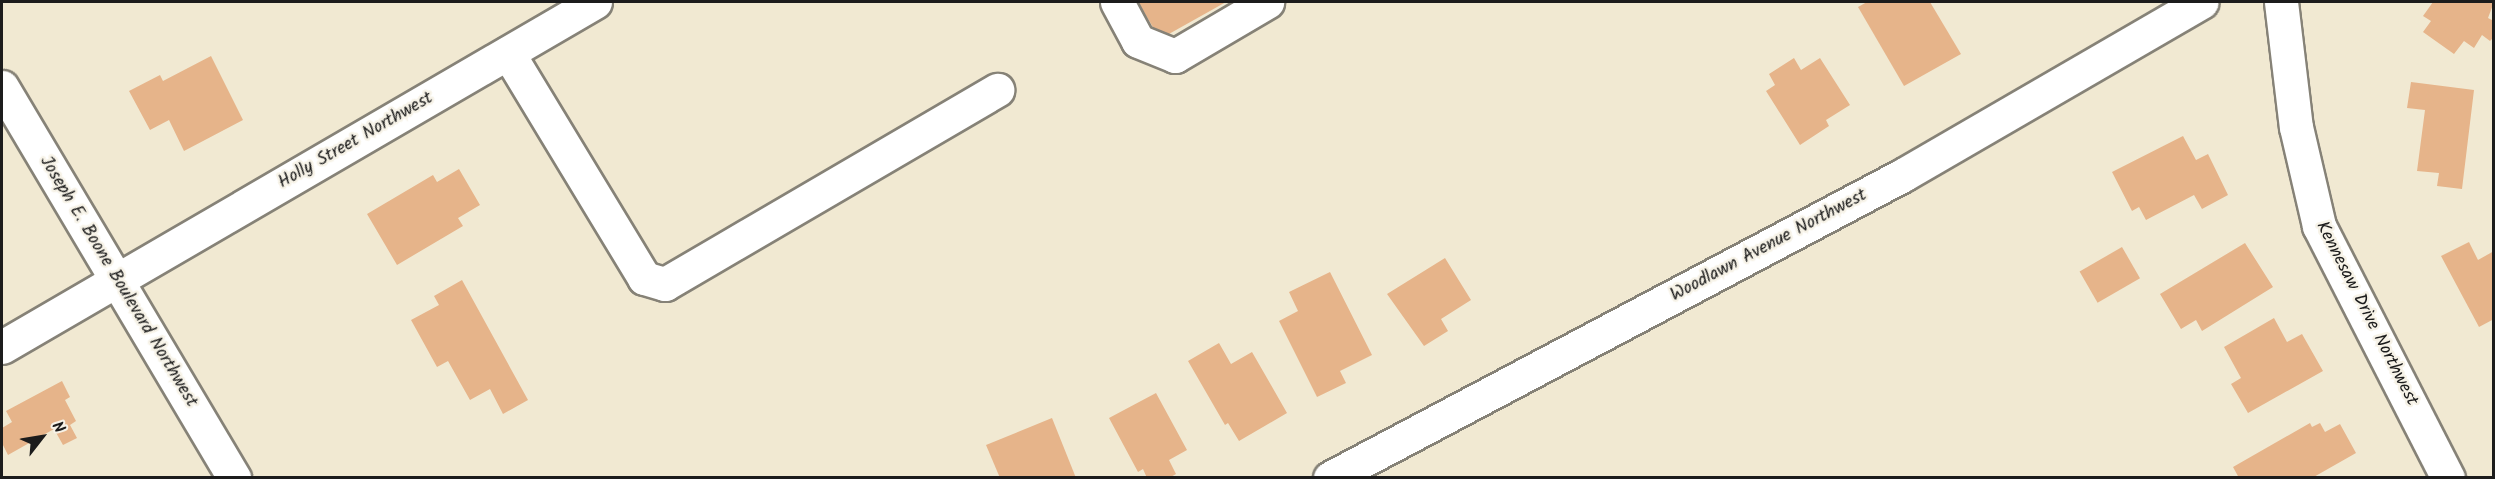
<!DOCTYPE html>
<html>
<head>
<meta charset="utf-8">
<style>
  body { margin:0 }
  #map { position:relative; width:2495px; height:479px; overflow:hidden; background:#f1e9d2; font-family:Kalam,sans-serif }
  div>[style] { position:absolute }
  .building>* { inset:0; background:#e6b48a; transform-origin:0 0 }
  .roads { filter:drop-shadow(2px 0 #868277) drop-shadow(-2px 0 #868277) drop-shadow(0 2px #868277) drop-shadow(0 -2px #868277) }
  .minor>* { height:33px; margin:-16.5px; padding:0 16.5px; transform-origin:16.5px; border-radius:16.5px; background:#fff }
  .major>* { height:33px; margin:-16.5px; padding:0 16.5px; transform-origin:16.5px; border-radius:16.5px; background:#fff }
  span { translate:-50% -50%; white-space:nowrap; text-align:center; line-height:1.15; -webkit-text-stroke:5px #f7f3e8; paint-order:stroke }
  .street-label { font-size:18px; color:#1c1c1c }
  .frame { position:absolute; inset:0; border:3px solid #1c1c1c; pointer-events:none }
  .north { position:absolute; left:12px; top:407px; width:60px; height:60px; -webkit-text-stroke:4px #f7f3e8; paint-order:stroke; rotate:59deg; font-size:16px; font-weight:700; line-height:24px; text-align:center; color:#1c1c1c }
  .north::after { content:''; display:block; margin:auto; width:21px; height:27px; background:#1c1c1c; clip-path:polygon(50% 0,100% 100%,50% 72%,0 100%) }
</style>
</head>
<body>
<div id="map">
  <div class="building">
    <i style="clip-path:polygon(1138px 2px,1226px 2px,1160px 39px)"></i>
    <i style="clip-path:polygon(1867px 2px,1930px 2px,1961px 54px,1904px 86px,1858px 7px)"></i>
    <i style="clip-path:polygon(2433px 2px,2494px 2px,2488px 18px,2494px 21px,2494px 37px,2490px 41px,2482px 35px,2474px 48px,2464px 41px,2454px 54px,2423px 32px,2431px 21px,2423px 16px)"></i>
    <i style="clip-path:polygon(211px 56px,243px 120px,184px 151px,169px 120px,150px 130px,129px 91px,160px 75px,163px 81px)"></i>
    <i style="clip-path:polygon(1794px 58px,1801px 70px,1820px 58px,1850px 105px,1826px 120px,1829px 126px,1800px 145px,1766px 91px,1775px 85px,1769px 74px)"></i>
    <i style="clip-path:polygon(2411px 82px,2474px 90px,2462px 189px,2437px 186px,2439px 173px,2417px 171px,2425px 110px,2407px 108px)"></i>
    <i style="clip-path:polygon(2183px 136px,2196px 160px,2208px 154px,2228px 195px,2202px 209px,2194px 195px,2146px 220px,2139px 207px,2132px 211px,2112px 172px)"></i>
    <i style="clip-path:polygon(459px 169px,480px 205px,458px 218px,463px 226px,397px 265px,367px 214px,433px 175px,437px 182px)"></i>
    <i style="clip-path:polygon(2469px 242px,2478px 260px,2494px 251px,2494px 319px,2479px 327px,2441px 256px)"></i>
    <i style="clip-path:polygon(2245px 243px,2273px 287px,2202px 331px,2196px 320px,2181px 329px,2160px 294px)"></i>
    <i style="left:2122px;top:247px;width:36px;height:49px;rotate:60deg"></i>
    <i style="clip-path:polygon(1445px 258px,1471px 300px,1441px 319px,1448px 331px,1424px 346px,1387px 294px)"></i>
    <i style="clip-path:polygon(1330px 272px,1372px 355px,1340px 371px,1346px 383px,1317px 397px,1279px 321px,1298px 311px,1289px 292px)"></i>
    <i style="clip-path:polygon(462px 280px,528px 400px,503px 414px,490px 389px,470px 400px,448px 361px,437px 367px,411px 320px,439px 305px,434px 296px)"></i>
    <i style="clip-path:polygon(2274px 318px,2287px 342px,2302px 334px,2323px 371px,2248px 413px,2231px 384px,2241px 378px,2224px 347px)"></i>
    <i style="clip-path:polygon(1219px 343px,1231px 364px,1252px 352px,1287px 413px,1239px 441px,1228px 423px,1225px 425px,1188px 361px)"></i>
    <i style="clip-path:polygon(62px 381px,70px 397px,65px 400px,76px 421px,70px 425px,77px 438px,63px 445px,54px 429px,8px 455px,2px 443px,2px 428px,12px 422px,6px 411px)"></i>
    <i style="clip-path:polygon(1156px 393px,1187px 450px,1169px 460px,1176px 474px,1169px 478px,1147px 478px,1143px 469px,1138px 472px,1109px 418px)"></i>
    <i style="clip-path:polygon(1052px 418px,1076px 478px,1000px 478px,986px 445px)"></i>
    <i style="clip-path:polygon(2310px 423px,2312px 427px,2320px 423px,2325px 432px,2340px 424px,2356px 453px,2312px 478px,2239px 478px,2233px 467px)"></i>
  </div>
  <div class="roads">
    <div class="minor">
      <i style="left:1117px;top:2px;width:44px;rotate:61.7deg"></i>
      <i style="left:1138px;top:41px;width:40px;rotate:22deg"></i>
      <i style="left:1175px;top:56px;width:107px;rotate:-30.4deg"></i>
      <i style="left:2281px;top:2px;width:126px;rotate:83.2deg"></i>
      <i style="left:2296px;top:127px;width:102px;rotate:76.9deg"></i>
      <i style="left:2319px;top:226px;width:283px;rotate:62.9deg"></i>
      <i style="left:508px;top:53px;width:263px;rotate:58.8deg"></i>
      <i style="left:644px;top:278px;width:22px;rotate:16deg"></i>
      <i style="left:665px;top:284px;width:385px;rotate:-30.3deg"></i>
      <i style="left:2px;top:347px;width:686px;rotate:-30.19deg"></i>
      <i style="left:1330px;top:478px;width:648px;rotate:-27.87deg"></i>
      <i style="left:1903px;top:175px;width:345px;rotate:-30.1deg"></i>
    </div>
    <div class="major">
      <i style="left:2px;top:87px;width:455px;rotate:59.3deg"></i>
    </div>
  </div>
  <div class="street-label">
    <span style="left:356px;top:141px;rotate:-30deg">Holly Street Northwest</span>
    <span style="left:1769px;top:246px;rotate:-28deg">Woodlawn Avenue Northwest</span>
    <span style="left:118px;top:282px;rotate:59deg">Joseph E. Boone Boulevard Northwest</span>
    <span style="left:2366px;top:314px;rotate:63deg">Kennesaw Drive Northwest</span>
  </div>
  <div class="frame"></div>
  <div class="north">N</div>
</div>
</body>
</html>
